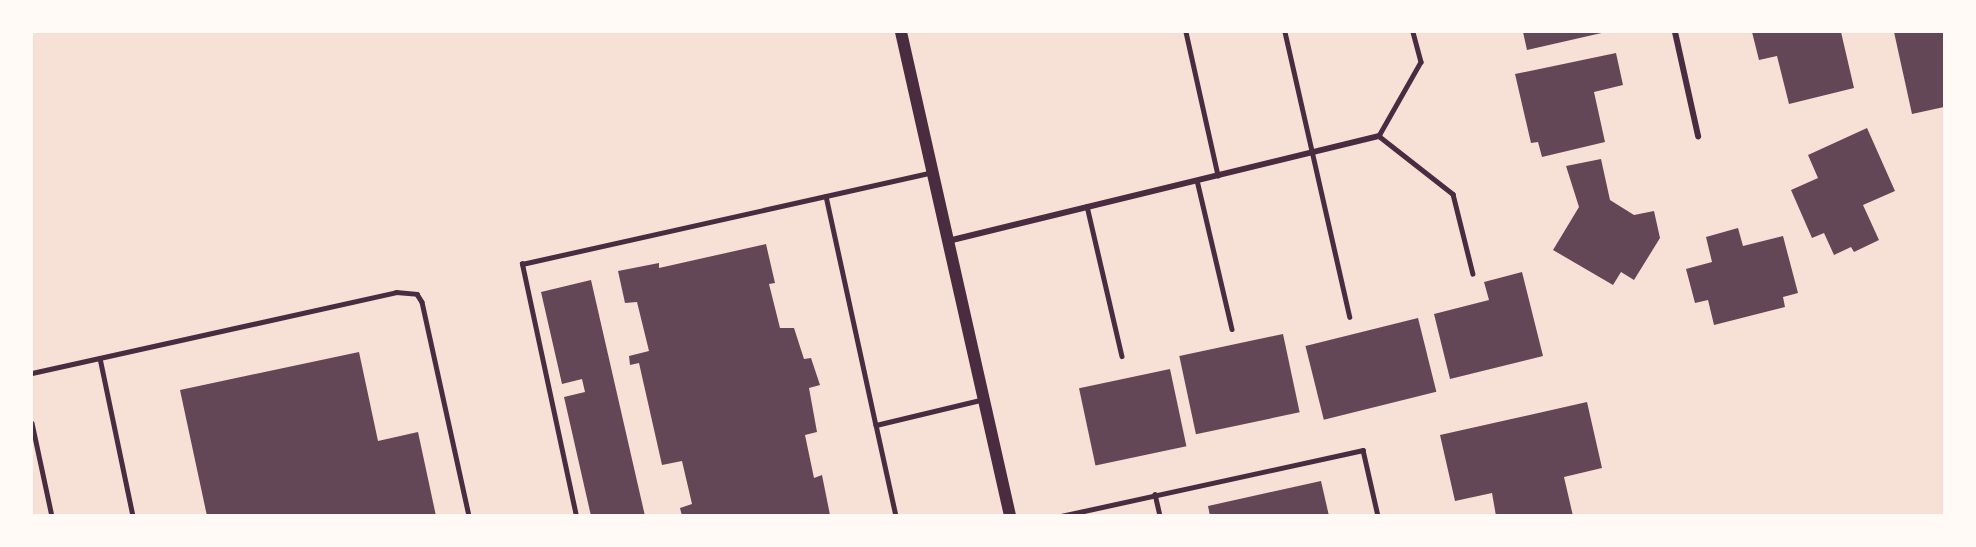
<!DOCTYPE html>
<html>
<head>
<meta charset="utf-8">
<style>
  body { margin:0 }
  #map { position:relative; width:1976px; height:547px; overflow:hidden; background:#f7e1d7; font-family:Karla,sans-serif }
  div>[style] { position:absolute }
  .building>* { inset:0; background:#644757; transform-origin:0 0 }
  .service>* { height:4.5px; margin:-2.25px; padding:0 2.25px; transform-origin:2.25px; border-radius:2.25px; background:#4a2c40 }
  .minor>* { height:6px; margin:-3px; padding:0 3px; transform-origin:3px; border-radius:3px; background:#4a2c40 }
  .secondary>* { height:12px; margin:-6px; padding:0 6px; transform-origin:6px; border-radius:6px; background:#4a2c40 }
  span { translate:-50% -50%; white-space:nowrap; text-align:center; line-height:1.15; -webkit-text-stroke:4.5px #fffaf5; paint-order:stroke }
  .frame { position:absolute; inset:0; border:33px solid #fffaf5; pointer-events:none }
</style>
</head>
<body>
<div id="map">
  <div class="building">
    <i style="clip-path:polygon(1523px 32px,1606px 32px,1527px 50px)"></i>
    <i style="clip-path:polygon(1752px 32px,1841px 32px,1854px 88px,1789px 104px,1777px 56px,1759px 60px)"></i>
    <i style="clip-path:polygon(1894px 32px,1944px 32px,1944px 107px,1912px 114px)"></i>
    <i style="clip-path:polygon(1616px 53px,1623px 85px,1594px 92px,1605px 142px,1542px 157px,1538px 142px,1531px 143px,1515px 74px)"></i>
    <i style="clip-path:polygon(1867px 128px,1895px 191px,1863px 205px,1879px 240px,1854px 252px,1851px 247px,1834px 255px,1824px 233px,1812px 238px,1791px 190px,1818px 178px,1808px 155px)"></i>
    <i style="clip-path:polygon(1601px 159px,1610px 200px,1634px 215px,1654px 211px,1660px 238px,1634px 280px,1621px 272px,1613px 285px,1553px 250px,1579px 207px,1566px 166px)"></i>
    <i style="clip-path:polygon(1738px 228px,1743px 246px,1783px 236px,1798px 293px,1783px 297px,1785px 307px,1714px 325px,1708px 300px,1695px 303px,1686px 269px,1712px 262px,1706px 237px)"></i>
    <i style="clip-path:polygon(766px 244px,775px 283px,769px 284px,780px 328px,794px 328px,804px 359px,811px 358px,820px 385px,809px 388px,817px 432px,805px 435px,814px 478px,822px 475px,830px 515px,682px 516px,680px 508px,692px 504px,682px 461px,662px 465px,639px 363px,630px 365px,629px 356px,649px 351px,637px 302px,625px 303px,618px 271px,659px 263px,659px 268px)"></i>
    <i style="clip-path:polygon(1522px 272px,1543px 356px,1450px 379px,1434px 314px,1489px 300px,1484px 282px)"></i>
    <i style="clip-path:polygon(591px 280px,645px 516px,591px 516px,564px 397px,585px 392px,582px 379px,562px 384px,541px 292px)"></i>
    <i style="left:1418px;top:318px;width:76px;height:116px;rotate:76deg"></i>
    <i style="left:1283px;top:334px;width:80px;height:106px;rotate:78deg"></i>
    <i style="clip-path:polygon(359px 352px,378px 441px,418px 432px,436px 516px,207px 516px,180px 390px)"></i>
    <i style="left:1170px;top:369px;width:79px;height:93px;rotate:78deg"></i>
    <i style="clip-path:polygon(1587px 402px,1602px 468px,1564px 477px,1573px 516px,1496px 516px,1492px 493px,1455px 501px,1440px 435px)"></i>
    <i style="clip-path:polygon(1321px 481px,1329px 516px,1210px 516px,1208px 506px)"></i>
  </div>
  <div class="service">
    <i style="left:1186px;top:32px;width:147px;rotate:77.4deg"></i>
    <i style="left:1285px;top:32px;width:292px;rotate:77.2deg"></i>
    <i style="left:1413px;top:32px;width:31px;rotate:75deg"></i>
    <i style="left:1421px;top:62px;width:85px;rotate:119.6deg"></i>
    <i style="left:1379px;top:136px;width:94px;rotate:38.1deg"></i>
    <i style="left:1453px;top:194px;width:82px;rotate:76deg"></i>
    <i style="left:1197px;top:180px;width:153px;rotate:76.8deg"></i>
    <i style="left:826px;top:196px;width:234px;rotate:77.7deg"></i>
    <i style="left:876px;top:425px;width:111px;rotate:-13.5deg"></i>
    <i style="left:1087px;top:206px;width:154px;rotate:76.9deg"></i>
    <i style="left:100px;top:358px;width:161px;rotate:78.2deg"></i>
    <i style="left:32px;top:373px;width:373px;rotate:-12.5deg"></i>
    <i style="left:396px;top:292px;width:21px;rotate:5deg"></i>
    <i style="left:417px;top:294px;width:9px;rotate:58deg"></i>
    <i style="left:422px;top:302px;width:219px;rotate:77.6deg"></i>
    <i style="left:32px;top:423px;width:95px;rotate:77.9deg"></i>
    <i style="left:876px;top:425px;width:93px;rotate:77.6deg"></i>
    <i style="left:1155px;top:494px;width:23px;rotate:77deg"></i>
    <i style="left:576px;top:516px;width:258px;rotate:-102.1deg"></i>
    <i style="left:522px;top:264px;width:421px;rotate:-12.6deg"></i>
    <i style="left:1061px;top:516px;width:309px;rotate:-12.3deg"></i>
    <i style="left:1363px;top:450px;width:68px;rotate:77.2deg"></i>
  </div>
  <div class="minor">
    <i style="left:1675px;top:32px;width:107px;rotate:77.5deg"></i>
    <i style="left:948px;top:241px;width:444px;rotate:-13.7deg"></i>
  </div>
  <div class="secondary">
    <i style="left:901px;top:32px;width:496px;rotate:77.3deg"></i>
  </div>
  <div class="frame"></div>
</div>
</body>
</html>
